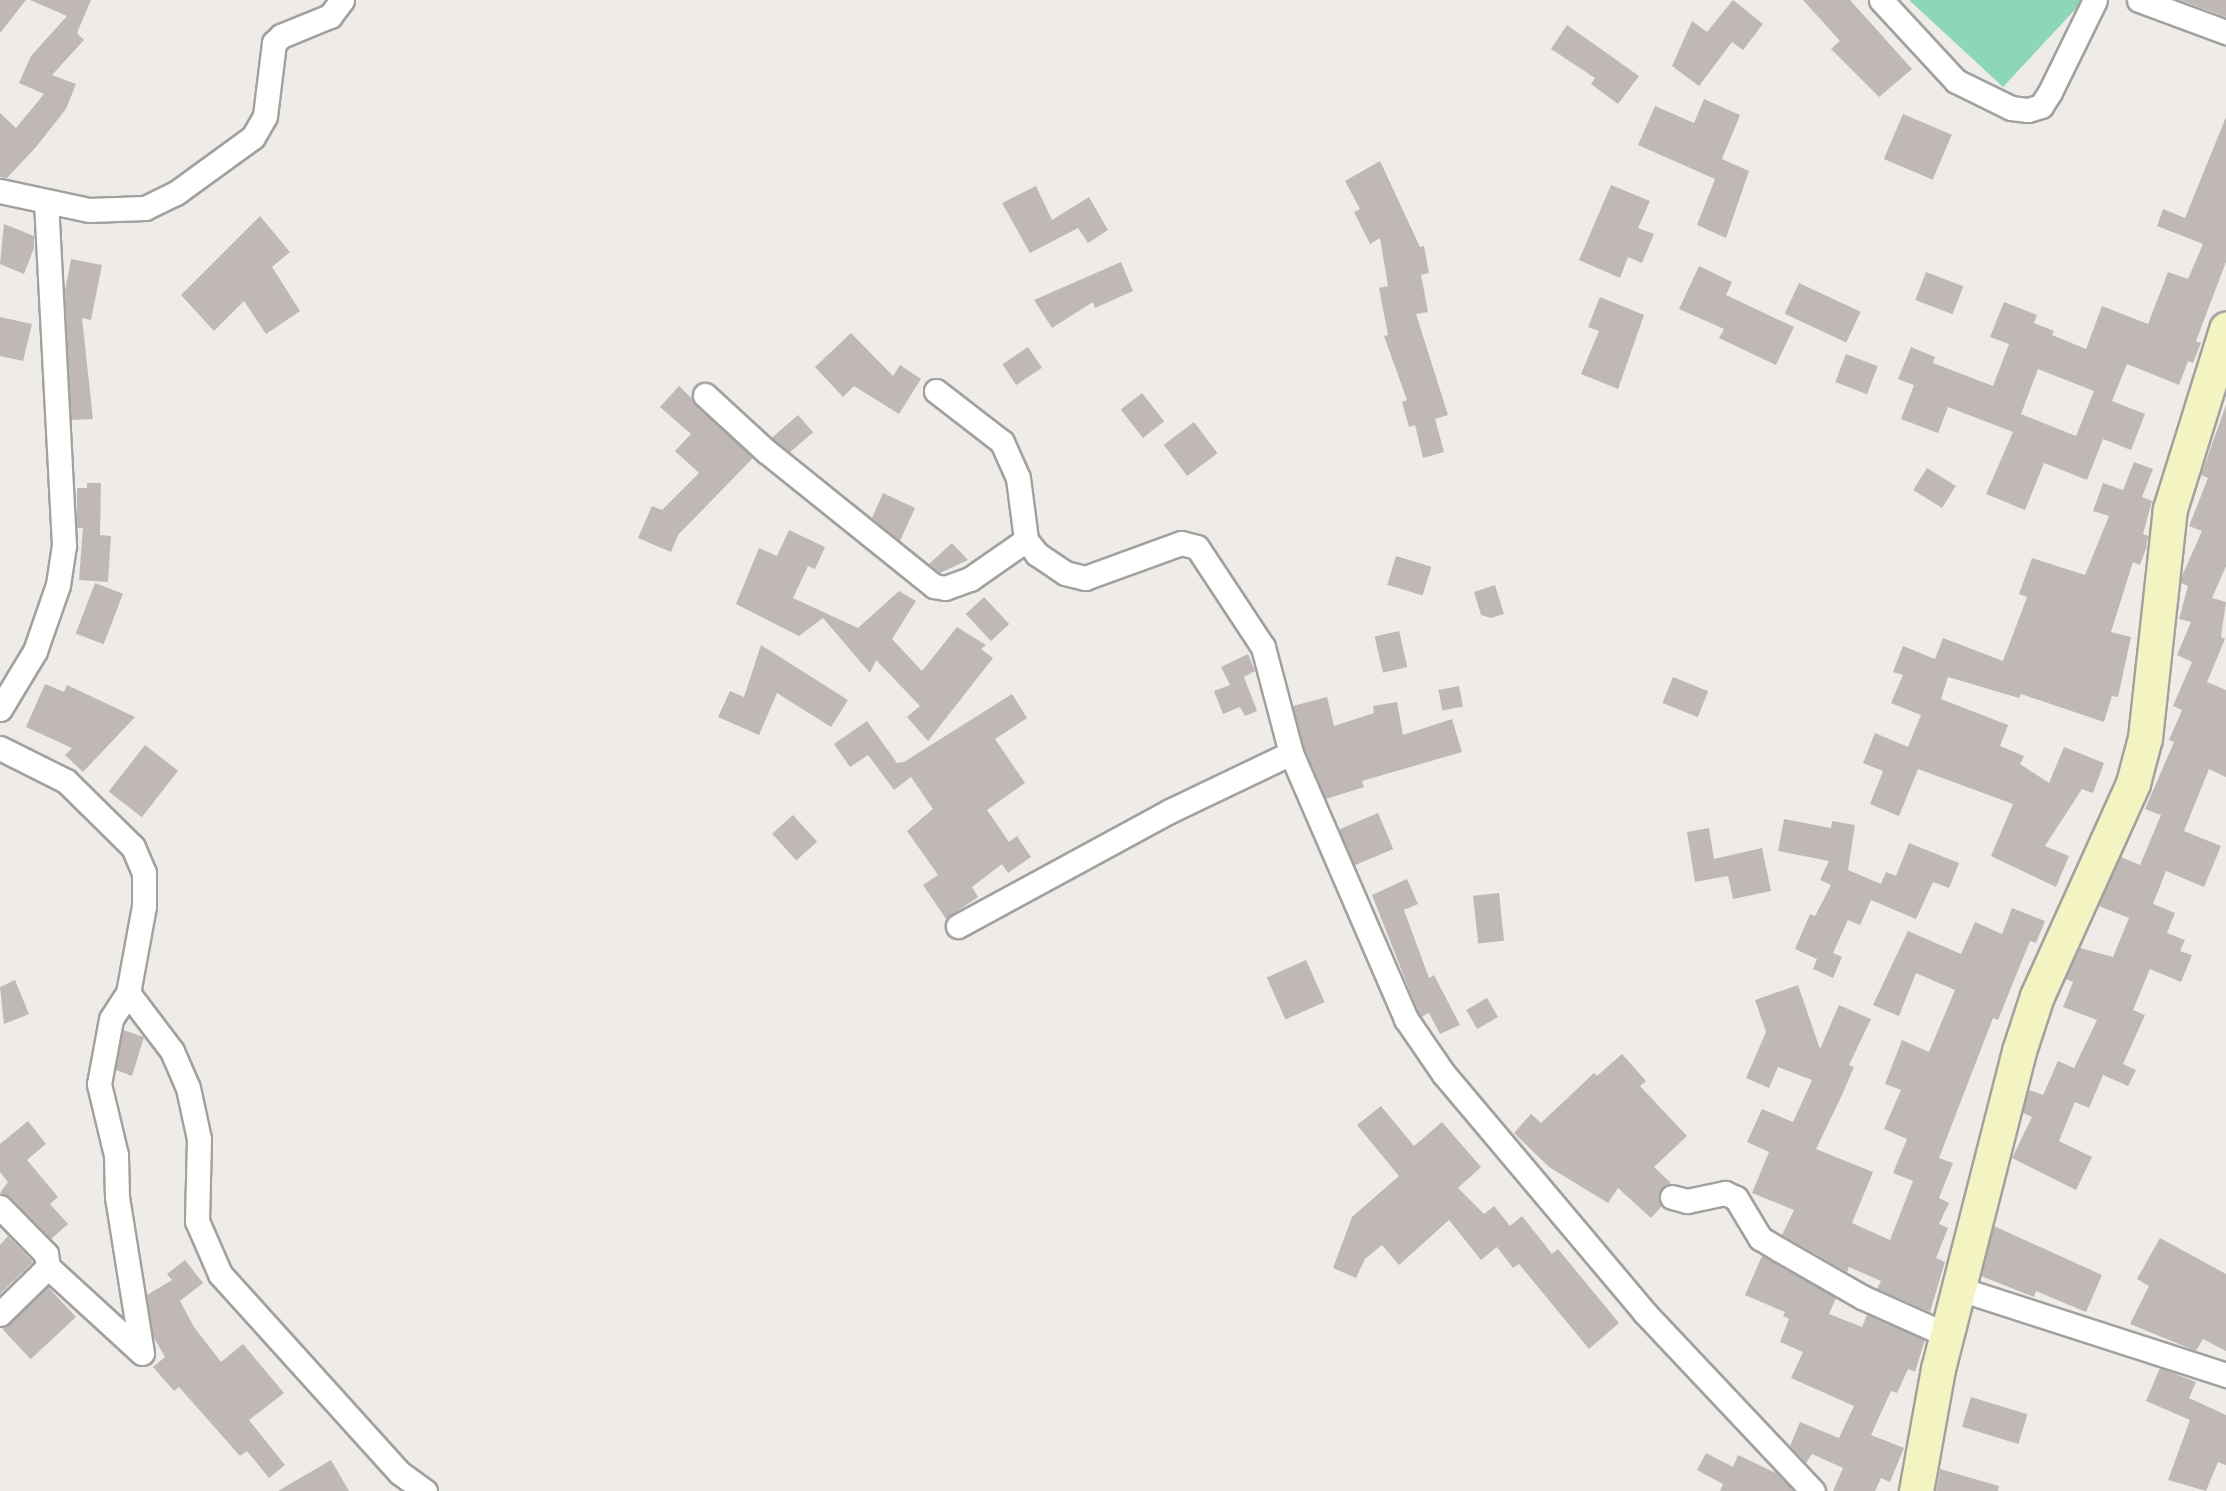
<!DOCTYPE html>
<html>
<head>
<meta charset="utf-8">
<style>
  body { margin:0 }
  #map { position:relative; width:2226px; height:1491px; overflow:hidden; background:#efece7; font-family:"Exo 2",sans-serif }
  div>[style] { position:absolute }
  .pitch>* { inset:0; background:#8dd7b8 }
  .building>* { inset:0; background:#c0b8b4; transform-origin:0 0 }
  .roads { filter:drop-shadow(2px 0 #a1a1a1) drop-shadow(-2px 0 #a1a1a1) drop-shadow(0 2px #a1a1a1) drop-shadow(0 -2px #a1a1a1) }
  .minor>* { height:23px; margin:-11.5px; padding:0 11.5px; transform-origin:11.5px; border-radius:11.5px; background:#fff }
  .secondary>* { height:33px; margin:-16.5px; padding:0 16.5px; transform-origin:16.5px; border-radius:16.5px; background:#f3f4c1 }
  span { translate:-50% -50%; white-space:nowrap; text-align:center; line-height:1.15; -webkit-text-stroke:5px #fff; paint-order:stroke }
</style>
</head>
<body>
<div id="map">
  <div class="pitch">
    <i style="clip-path:polygon(1909px 0,2084px 0,2003px 87px)"></i>
  </div>
  <div class="building">
    <i style="clip-path:polygon(0 0,26px 0,0 33px)"></i>
    <i style="clip-path:polygon(30px 0,91px 0,77px 33px,84px 40px,52px 75px,76px 84px,66px 109px,36px 147px,7px 178px,0 177px,0 113px,16px 128px,44px 94px,19px 83px,31px 56px,67px 16px)"></i>
    <i style="clip-path:polygon(1733px 0,1763px 24px,1743px 50px,1732px 42px,1699px 86px,1672px 66px,1692px 21px,1707px 32px)"></i>
    <i style="clip-path:polygon(1803px 0,1850px 0,1912px 69px,1879px 97px,1831px 49px,1840px 41px)"></i>
    <i style="clip-path:polygon(2180px 0,2226px 0,2226px 17px)"></i>
    <i style="clip-path:polygon(1567px 25px,1639px 76px,1618px 104px,1591px 84px,1595px 78px,1551px 49px)"></i>
    <i style="clip-path:polygon(1704px 99px,1740px 115px,1722px 159px,1749px 171px,1726px 238px,1697px 225px,1715px 179px,1638px 145px,1655px 106px,1694px 123px)"></i>
    <i style="left:1903px;top:114px;width:53px;height:49px;rotate:23deg"></i>
    <i style="clip-path:polygon(evenodd,2226px 117px,2226px 262px,2196px 341px,2201px 343px,2193px 363px,2188px 361px,2179px 385px,2127px 364px,2112px 401px,2145px 414px,2131px 450px,2103px 439px,2087px 480px,2044px 463px,2025px 510px,1986px 494px,2013px 432px,1948px 407px,1938px 433px,1901px 419px,1914px 385px,1898px 379px,1911px 347px,1935px 357px,1933px 363px,1993px 386px,2009px 344px,1990px 337px,2004px 302px,2037px 315px,2034px 323px,2054px 331px,2052px 335px,2086px 349px,2102px 306px,2148px 324px,2168px 272px,2188px 279px,2203px 244px,2157px 226px,2163px 209px,2185px 218px,2226px 117px,2038px 369px,2094px 391px,2076px 436px,2021px 414px,2038px 369px)"></i>
    <i style="clip-path:polygon(1380px 161px,1420px 247px,1424px 246px,1429px 273px,1421px 275px,1428px 312px,1416px 314px,1448px 415px,1435px 419px,1444px 452px,1423px 458px,1415px 425px,1409px 427px,1402px 402px,1407px 400px,1384px 336px,1388px 335px,1379px 288px,1388px 286px,1380px 238px,1370px 244px,1354px 212px,1360px 209px,1345px 181px)"></i>
    <i style="clip-path:polygon(1611px 185px,1650px 201px,1638px 228px,1654px 234px,1642px 263px,1628px 257px,1620px 278px,1579px 260px)"></i>
    <i style="clip-path:polygon(1036px 186px,1052px 220px,1089px 197px,1108px 230px,1088px 243px,1078px 228px,1030px 253px,1002px 203px)"></i>
    <i style="clip-path:polygon(260px 216px,290px 252px,272px 267px,300px 311px,266px 334px,244px 301px,214px 331px,181px 295px)"></i>
    <i style="clip-path:polygon(4px 224px,34px 236px,34px 248px,24px 274px,0 264px)"></i>
    <i style="clip-path:polygon(71px 259px,102px 265px,91px 320px,82px 318px,93px 419px,71px 420px,65px 291px)"></i>
    <i style="clip-path:polygon(1121px 262px,1133px 291px,1095px 308px,1093px 302px,1052px 328px,1034px 300px)"></i>
    <i style="clip-path:polygon(1699px 266px,1732px 282px,1726px 295px,1794px 327px,1776px 365px,1719px 338px,1724px 329px,1679px 309px)"></i>
    <i style="left:1926px;top:272px;width:40px;height:30px;rotate:21deg"></i>
    <i style="left:1799px;top:283px;width:68px;height:34px;rotate:25deg"></i>
    <i style="clip-path:polygon(1600px 297px,1644px 315px,1618px 389px,1581px 374px,1599px 331px,1588px 327px)"></i>
    <i style="clip-path:polygon(0 317px,32px 324px,23px 361px,0 356px)"></i>
    <i style="clip-path:polygon(851px 333px,893px 376px,900px 365px,921px 379px,899px 414px,854px 386px,843px 397px,815px 367px)"></i>
    <i style="left:1028px;top:347px;width:25px;height:31px;rotate:56deg"></i>
    <i style="left:1846px;top:354px;width:34px;height:30px;rotate:21deg"></i>
    <i style="clip-path:polygon(679px 386px,753px 458px,678px 535px,671px 552px,638px 538px,652px 506px,662px 510px,699px 473px,675px 451px,691px 434px,660px 407px)"></i>
    <i style="left:1142px;top:393px;width:36px;height:27px;rotate:52deg"></i>
    <i style="clip-path:polygon(2226px 405px,2226px 566px,2212px 598px,2226px 602px,2221px 637px,2225px 639px,2207px 682px,2226px 690px,2226px 777px,2209px 769px,2184px 831px,2221px 846px,2204px 887px,2166px 871px,2153px 904px,2175px 913px,2167px 933px,2185px 940px,2180px 951px,2192px 955px,2181px 982px,2150px 969px,2133px 1010px,2145px 1015px,2123px 1064px,2136px 1070px,2128px 1086px,2103px 1075px,2089px 1108px,2075px 1102px,2059px 1141px,2092px 1157px,2076px 1190px,2012px 1158px,2032px 1117px,2023px 1113px,2029px 1090px,2043px 1095px,2058px 1061px,2074px 1068px,2097px 1020px,2063px 1007px,2073px 982px,2066px 979px,2080px 948px,2113px 957px,2129px 918px,2099px 906px,2121px 857px,2140px 865px,2161px 815px,2145px 809px,2174px 742px,2169px 740px,2182px 710px,2173px 706px,2192px 662px,2177px 655px,2191px 622px,2179px 619px,2188px 586px,2181px 583px,2182px 576px,2202px 531px,2189px 526px,2208px 478px,2201px 475px)"></i>
    <i style="left:798px;top:415px;width:23px;height:35px;rotate:49deg"></i>
    <i style="left:1194px;top:422px;width:39px;height:38px;rotate:53deg"></i>
    <i style="clip-path:polygon(2134px 462px,2153px 469px,2142px 497px,2152px 501px,2143px 534px,2148px 536px,2146px 549px,2140px 565px,2133px 562px,2111px 632px,2131px 637px,2118px 697px,2112px 696px,2104px 722px,2021px 694px,2019px 698px,1948px 677px,1941px 699px,2008px 725px,2000px 746px,2024px 756px,2020px 764px,2049px 783px,2064px 747px,2104px 763px,2093px 793px,2082px 789px,2045px 846px,2069px 856px,2056px 887px,1991px 856px,2013px 804px,1918px 769px,1899px 816px,1870px 804px,1883px 771px,1863px 763px,1875px 733px,1908px 747px,1921px 715px,1891px 703px,1903px 675px,1893px 672px,1903px 646px,1935px 659px,1943px 638px,2003px 661px,2027px 597px,2019px 594px,2032px 558px,2085px 575px,2109px 516px,2093px 511px,2103px 483px,2123px 490px)"></i>
    <i style="left:1927px;top:468px;width:34px;height:26px;rotate:32deg"></i>
    <i style="clip-path:polygon(87px 483px,101px 483px,100px 535px,111px 536px,108px 582px,79px 580px,83px 528px,77px 528px,77px 488px,87px 488px)"></i>
    <i style="clip-path:polygon(883px 493px,915px 508px,900px 541px,872px 518px)"></i>
    <i style="clip-path:polygon(789px 530px,825px 547px,815px 569px,808px 566px,793px 598px,858px 628px,899px 591px,916px 601px,892px 639px,922px 671px,957px 627px,986px 645px,981px 649px,993px 658px,928px 741px,907px 717px,920px 706px,876px 660px,870px 673px,823px 618px,799px 636px,736px 604px,759px 548px,777px 556px)"></i>
    <i style="clip-path:polygon(952px 543px,968px 560px,940px 573px,929px 564px)"></i>
    <i style="left:1396px;top:556px;width:37px;height:30px;rotate:17deg"></i>
    <i style="left:95px;top:583px;width:30px;height:54px;rotate:21deg"></i>
    <i style="clip-path:polygon(1495px 585px,1504px 614px,1491px 618px,1481px 615px,1474px 592px)"></i>
    <i style="left:984px;top:597px;width:37px;height:25px;rotate:47deg"></i>
    <i style="left:1399px;top:631px;width:37px;height:25px;rotate:77deg"></i>
    <i style="clip-path:polygon(761px 645px,848px 700px,831px 727px,777px 693px,759px 735px,718px 717px,730px 691px,744px 697px)"></i>
    <i style="clip-path:polygon(1248px 654px,1255px 671px,1244px 677px,1257px 711px,1245px 716px,1240px 707px,1223px 714px,1214px 691px,1230px 685px,1221px 667px)"></i>
    <i style="left:1673px;top:677px;width:38px;height:28px;rotate:22deg"></i>
    <i style="clip-path:polygon(45px 684px,64px 692px,67px 685px,135px 717px,83px 772px,65px 755px,72px 748px,26px 727px)"></i>
    <i style="left:1459px;top:686px;width:21px;height:21px;rotate:79deg"></i>
    <i style="clip-path:polygon(1012px 694px,1027px 718px,995px 739px,1025px 783px,987px 810px,1009px 842px,1017px 836px,1031px 857px,1008px 873px,1002px 864px,972px 887px,978px 897px,946px 919px,923px 885px,938px 875px,907px 831px,933px 809px,911px 777px,894px 790px,868px 755px,850px 767px,834px 744px,867px 721px,897px 763px,904px 762px)"></i>
    <i style="clip-path:polygon(1327px 697px,1334px 726px,1374px 713px,1373px 706px,1397px 702px,1403px 735px,1452px 719px,1462px 752px,1362px 781px,1364px 787px,1326px 799px,1304px 748px,1293px 706px)"></i>
    <i style="left:145px;top:745px;width:42px;height:59px;rotate:38deg"></i>
    <i style="left:1378px;top:813px;width:39px;height:43px;rotate:67deg"></i>
    <i style="left:793px;top:815px;width:36px;height:28px;rotate:48deg"></i>
    <i style="clip-path:polygon(1784px 819px,1831px 828px,1832px 821px,1855px 825px,1848px 870px,1881px 884px,1886px 872px,1896px 876px,1909px 843px,1959px 863px,1949px 888px,1933px 882px,1916px 919px,1871px 900px,1860px 925px,1848px 920px,1833px 953px,1842px 957px,1833px 978px,1813px 969px,1817px 959px,1795px 949px,1810px 914px,1815px 916px,1831px 885px,1820px 880px,1829px 861px,1778px 851px)"></i>
    <i style="clip-path:polygon(1709px 828px,1714px 859px,1762px 848px,1771px 891px,1733px 899px,1728px 876px,1695px 882px,1687px 832px)"></i>
    <i style="clip-path:polygon(1407px 879px,1418px 904px,1404px 910px,1429px 978px,1434px 975px,1460px 1025px,1440px 1034px,1429px 1013px,1421px 1017px,1418px 1012px,1372px 895px)"></i>
    <i style="left:1499px;top:893px;width:48px;height:26px;rotate:84deg"></i>
    <i style="clip-path:polygon(2012px 908px,2045px 921px,2036px 943px,2030px 941px,1998px 1020px,1993px 1018px,1939px 1158px,1953px 1163px,1939px 1198px,1949px 1203px,1939px 1224px,1948px 1228px,1936px 1258px,1945px 1262px,1930px 1312px,1877px 1289px,1881px 1281px,1849px 1267px,1847px 1272px,1782px 1235px,1794px 1210px,1752px 1193px,1769px 1152px,1747px 1142px,1762px 1109px,1793px 1122px,1812px 1080px,1778px 1067px,1769px 1088px,1746px 1078px,1766px 1032px,1755px 1000px,1798px 985px,1820px 1049px,1839px 1005px,1871px 1019px,1849px 1065px,1854px 1067px,1842px 1095px,1816px 1149px,1873px 1172px,1852px 1223px,1890px 1240px,1913px 1181px,1893px 1173px,1907px 1139px,1884px 1129px,1901px 1090px,1885px 1084px,1902px 1040px,1929px 1052px,1955px 990px,1916px 973px,1899px 1016px,1873px 1005px,1908px 931px,1961px 954px,1975px 922px,2002px 934px)"></i>
    <i style="left:1306px;top:960px;width:46px;height:43px;rotate:66deg"></i>
    <i style="clip-path:polygon(15px 980px,29px 1014px,4px 1024px,0 987px)"></i>
    <i style="left:1487px;top:998px;width:22px;height:24px;rotate:60deg"></i>
    <i style="clip-path:polygon(123px 1030px,144px 1037px,132px 1076px,116px 1070px)"></i>
    <i style="clip-path:polygon(1622px 1054px,1646px 1081px,1640px 1086px,1687px 1136px,1654px 1167px,1671px 1183px,1662px 1188px,1662px 1206px,1651px 1218px,1618px 1188px,1608px 1203px,1549px 1167px,1514px 1133px,1531px 1114px,1541px 1123px,1594px 1073px,1597px 1076px)"></i>
    <i style="clip-path:polygon(1381px 1106px,1414px 1146px,1442px 1122px,1481px 1167px,1458px 1188px,1484px 1214px,1494px 1206px,1510px 1226px,1522px 1216px,1552px 1254px,1558px 1249px,1619px 1323px,1589px 1349px,1519px 1264px,1513px 1268px,1497px 1247px,1481px 1260px,1449px 1220px,1399px 1265px,1382px 1245px,1365px 1259px,1356px 1278px,1333px 1268px,1352px 1217px,1399px 1176px,1357px 1125px)"></i>
    <i style="clip-path:polygon(28px 1121px,46px 1144px,27px 1160px,58px 1197px,50px 1204px,68px 1224px,51px 1239px,10px 1197px,0 1193px,8px 1182px,0 1172px,0 1144px)"></i>
    <i style="clip-path:polygon(1994px 1226px,2102px 1275px,2086px 1312px,2036px 1291px,2034px 1297px,1981px 1276px)"></i>
    <i style="clip-path:polygon(8px 1236px,33px 1262px,0 1294px,0 1245px)"></i>
    <i style="clip-path:polygon(2160px 1238px,2226px 1274px,2226px 1351px,2203px 1339px,2196px 1351px,2130px 1324px,2149px 1286px,2137px 1279px)"></i>
    <i style="clip-path:polygon(1762px 1256px,1836px 1298px,1829px 1314px,1862px 1327px,1867px 1315px,1925px 1340px,1915px 1372px,1908px 1369px,1897px 1393px,1891px 1391px,1871px 1435px,1904px 1448px,1890px 1482px,1881px 1478px,1875px 1491px,1833px 1491px,1843px 1468px,1812px 1454px,1806px 1463px,1790px 1446px,1800px 1422px,1839px 1438px,1854px 1406px,1791px 1378px,1803px 1352px,1780px 1342px,1789px 1319px,1783px 1316px,1785px 1312px,1745px 1295px)"></i>
    <i style="clip-path:polygon(185px 1260px,203px 1283px,180px 1301px,194px 1327px,221px 1362px,243px 1344px,284px 1393px,249px 1420px,285px 1465px,269px 1478px,247px 1451px,240px 1456px,179px 1387px,174px 1391px,153px 1367px,165px 1357px,153px 1336px,147px 1295px,172px 1280px,167px 1274px)"></i>
    <i style="left:48px;top:1287px;width:41px;height:62px;rotate:47deg"></i>
    <i style="clip-path:polygon(2160px 1368px,2196px 1382px,2189px 1398px,2226px 1415px,2226px 1465px,2218px 1462px,2206px 1491px,2168px 1480px,2190px 1420px,2146px 1401px)"></i>
    <i style="left:1971px;top:1397px;width:59px;height:31px;rotate:17deg"></i>
    <i style="clip-path:polygon(1706px 1453px,1733px 1467px,1738px 1455px,1778px 1474px,1794px 1491px,1720px 1491px,1723px 1484px,1697px 1470px)"></i>
    <i style="clip-path:polygon(331px 1460px,349px 1491px,278px 1491px)"></i>
    <i style="clip-path:polygon(1940px 1469px,1999px 1486px,1998px 1491px,1936px 1491px)"></i>
  </div>
  <div class="roads">
    <div class="minor">
      <i style="left:1881px;top:0;width:110px;rotate:47.2deg"></i>
      <i style="left:1956px;top:81px;width:61px;rotate:26.1deg"></i>
      <i style="left:2011px;top:108px;width:17px;rotate:7deg"></i>
      <i style="left:2028px;top:110px;width:14px;rotate:-17deg"></i>
      <i style="left:2041px;top:106px;width:17px;rotate:-57deg"></i>
      <i style="left:2050px;top:92px;width:102px;rotate:-63.9deg"></i>
      <i style="left:2139px;top:0;width:93px;rotate:20.2deg"></i>
      <i style="left:0;top:191px;width:91px;rotate:12.1deg"></i>
      <i style="left:89px;top:210px;width:56px;rotate:-2deg"></i>
      <i style="left:145px;top:208px;width:34px;rotate:-26deg"></i>
      <i style="left:176px;top:193px;width:95px;rotate:-36deg"></i>
      <i style="left:253px;top:137px;width:24px;rotate:-60deg"></i>
      <i style="left:265px;top:116px;width:74px;rotate:-83deg"></i>
      <i style="left:274px;top:43px;width:10px;rotate:-45deg"></i>
      <i style="left:281px;top:36px;width:53px;rotate:-22.2deg"></i>
      <i style="left:330px;top:16px;width:20px;rotate:-53deg"></i>
      <i style="left:936px;top:391px;width:83px;rotate:37.7deg"></i>
      <i style="left:1002px;top:442px;width:39px;rotate:66deg"></i>
      <i style="left:1018px;top:478px;width:63px;rotate:82.6deg"></i>
      <i style="left:1026px;top:540px;width:18px;rotate:52deg"></i>
      <i style="left:1037px;top:554px;width:34px;rotate:34deg"></i>
      <i style="left:1065px;top:573px;width:21px;rotate:14deg"></i>
      <i style="left:1085px;top:578px;width:102px;rotate:-20deg"></i>
      <i style="left:1181px;top:543px;width:16px;rotate:14deg"></i>
      <i style="left:1197px;top:547px;width:120px;rotate:56.6deg"></i>
      <i style="left:1263px;top:647px;width:110px;rotate:75.2deg"></i>
      <i style="left:1291px;top:753px;width:290px;rotate:66.6deg"></i>
      <i style="left:1406px;top:1019px;width:65px;rotate:55.6deg"></i>
      <i style="left:1443px;top:1073px;width:314px;rotate:49.9deg"></i>
      <i style="left:1645px;top:1313px;width:245px;rotate:46.7deg"></i>
      <i style="left:705px;top:395px;width:83px;rotate:42.6deg"></i>
      <i style="left:766px;top:451px;width:216px;rotate:38.8deg"></i>
      <i style="left:934px;top:586px;width:11px;rotate:10deg"></i>
      <i style="left:945px;top:588px;width:27px;rotate:-20deg"></i>
      <i style="left:970px;top:579px;width:68px;rotate:-34.9deg"></i>
      <i style="left:0;top:709px;width:68px;rotate:-58.9deg"></i>
      <i style="left:35px;top:651px;width:70px;rotate:-70.8deg"></i>
      <i style="left:58px;top:585px;width:40px;rotate:-81.5deg"></i>
      <i style="left:64px;top:545px;width:343px;rotate:-93deg"></i>
      <i style="left:0;top:748px;width:74px;rotate:26.6deg"></i>
      <i style="left:66px;top:781px;width:94px;rotate:44.6deg"></i>
      <i style="left:133px;top:847px;width:28px;rotate:67deg"></i>
      <i style="left:144px;top:873px;width:33px;rotate:90deg"></i>
      <i style="left:144px;top:906px;width:88px;rotate:100.4deg"></i>
      <i style="left:128px;top:993px;width:73px;rotate:52.8deg"></i>
      <i style="left:172px;top:1051px;width:40px;rotate:66.6deg"></i>
      <i style="left:188px;top:1088px;width:52px;rotate:77.8deg"></i>
      <i style="left:199px;top:1139px;width:82px;rotate:91.4deg"></i>
      <i style="left:197px;top:1221px;width:58px;rotate:66.5deg"></i>
      <i style="left:220px;top:1274px;width:268px;rotate:47.9deg"></i>
      <i style="left:400px;top:1473px;width:31px;rotate:36deg"></i>
      <i style="left:958px;top:926px;width:241px;rotate:-28.5deg"></i>
      <i style="left:1170px;top:811px;width:134px;rotate:-25.6deg"></i>
      <i style="left:1672px;top:1197px;width:16px;rotate:15deg"></i>
      <i style="left:1687px;top:1201px;width:39px;rotate:-12deg"></i>
      <i style="left:1725px;top:1193px;width:12px;rotate:24deg"></i>
      <i style="left:1736px;top:1198px;width:47px;rotate:59deg"></i>
      <i style="left:1760px;top:1238px;width:23px;rotate:31deg"></i>
      <i style="left:1780px;top:1250px;width:95px;rotate:29.8deg"></i>
      <i style="left:1862px;top:1297px;width:93px;rotate:24.1deg"></i>
      <i style="left:0;top:1207px;width:66px;rotate:45.6deg"></i>
      <i style="left:46px;top:1254px;width:13px;rotate:81deg"></i>
      <i style="left:48px;top:1267px;width:67px;rotate:135.6deg"></i>
      <i style="left:48px;top:1267px;width:127px;rotate:42.5deg"></i>
      <i style="left:142px;top:1353px;width:158px;rotate:-99.1deg"></i>
      <i style="left:117px;top:1197px;width:42px;rotate:-91.4deg"></i>
      <i style="left:116px;top:1155px;width:73px;rotate:-103.5deg"></i>
      <i style="left:99px;top:1084px;width:66px;rotate:-79.5deg"></i>
      <i style="left:111px;top:1019px;width:31px;rotate:-57deg"></i>
      <i style="left:1960px;top:1289px;width:280px;rotate:17.9deg"></i>
    </div>
    <div class="secondary">
      <i style="left:1916px;top:1491px;width:124px;rotate:-79.8deg"></i>
      <i style="left:1938px;top:1369px;width:328px;rotate:-75.7deg"></i>
      <i style="left:2019px;top:1051px;width:58px;rotate:-71.9deg"></i>
      <i style="left:2037px;top:996px;width:234px;rotate:-65.7deg"></i>
      <i style="left:2133px;top:783px;width:47px;rotate:-75.1deg"></i>
      <i style="left:2145px;top:738px;width:230px;rotate:-83.8deg"></i>
      <i style="left:2170px;top:509px;width:189px;rotate:-72.7deg"></i>
    </div>
  </div>
</div>
</body>
</html>
